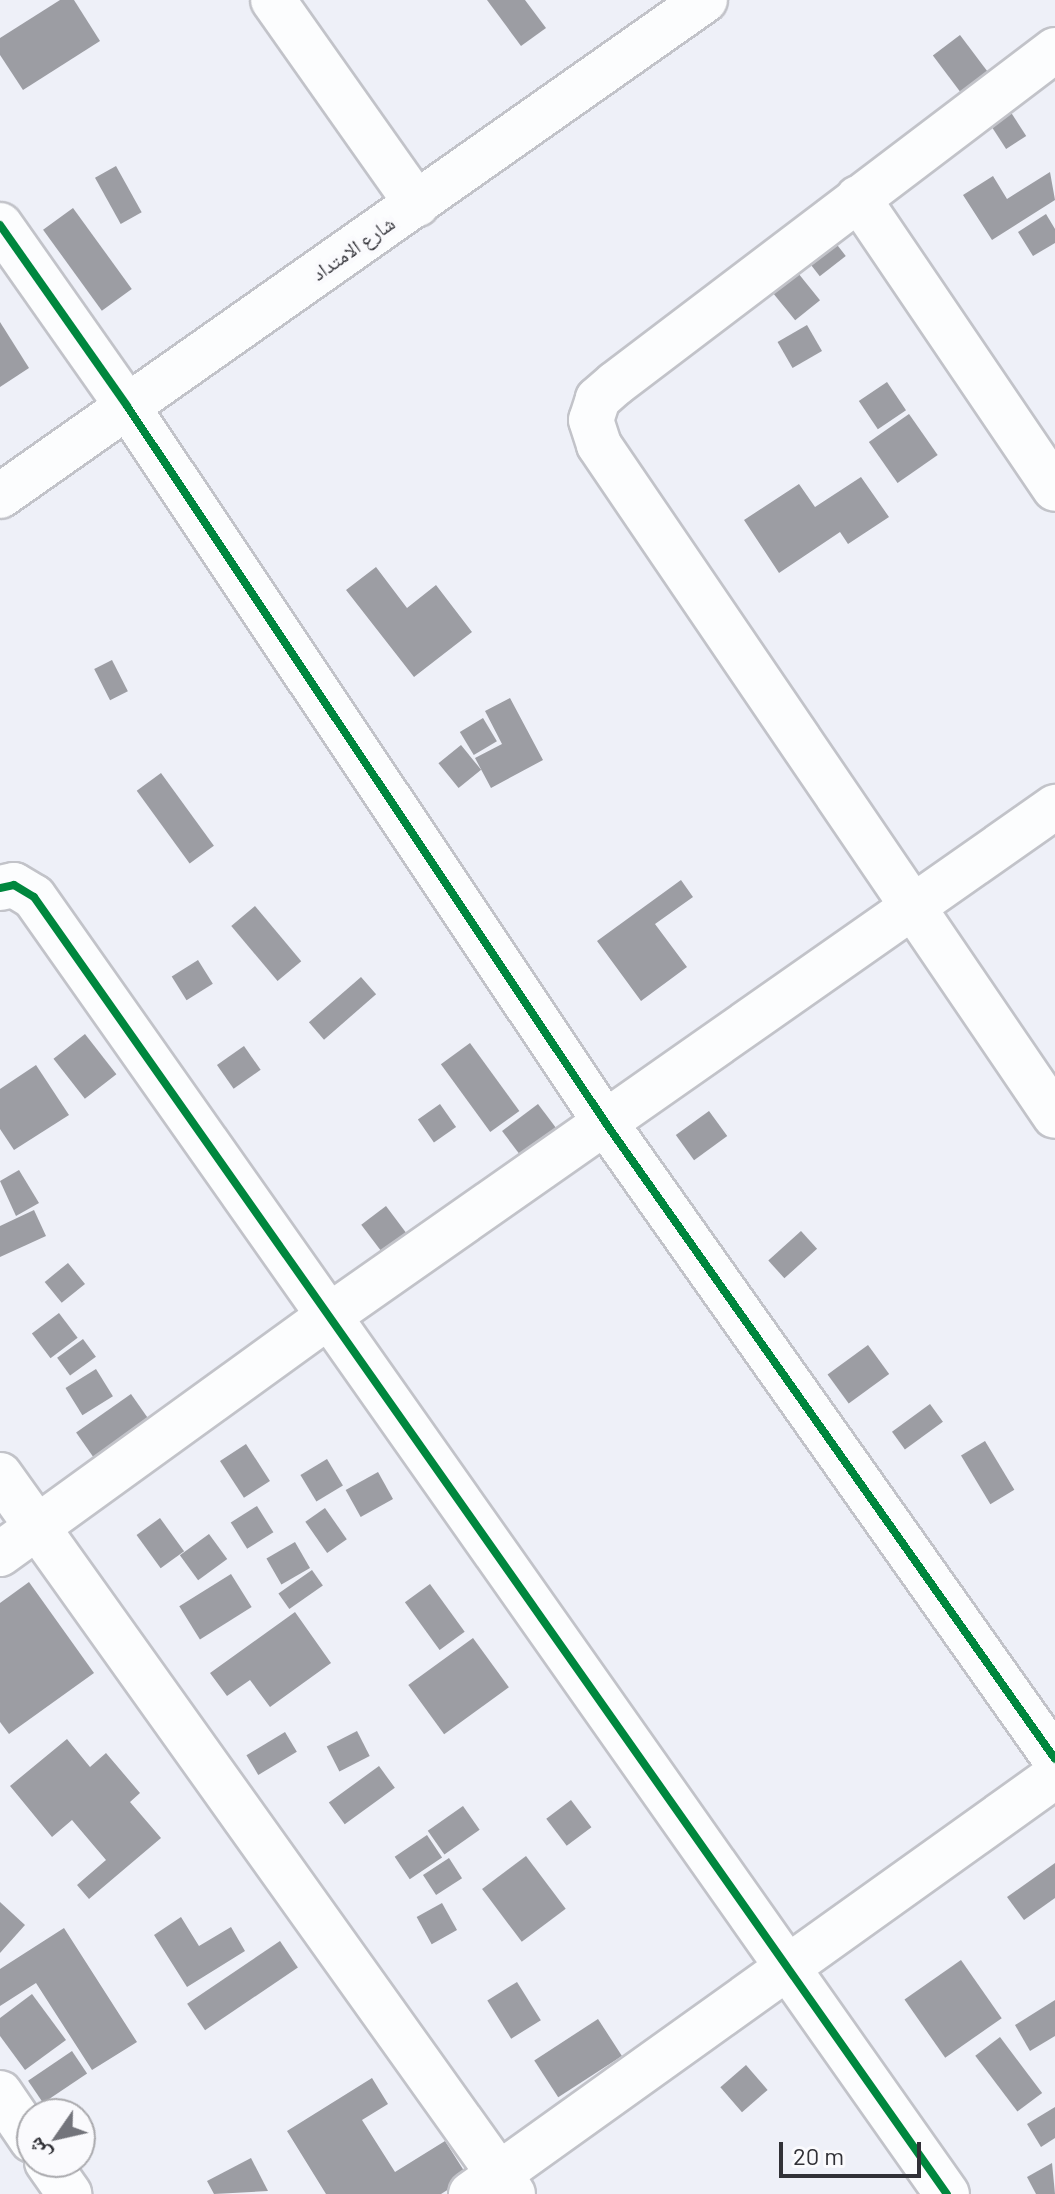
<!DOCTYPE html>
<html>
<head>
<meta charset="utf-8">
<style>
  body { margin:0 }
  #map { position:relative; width:1055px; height:2194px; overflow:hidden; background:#eef0f8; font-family:Barlow,"Noto Naskh Arabic",sans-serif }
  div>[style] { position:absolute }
  .building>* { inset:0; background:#9c9da3; transform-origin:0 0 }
  .roads { filter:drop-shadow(2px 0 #c2c3c9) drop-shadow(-2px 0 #c2c3c9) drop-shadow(0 2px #c2c3c9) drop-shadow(0 -2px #c2c3c9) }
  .minor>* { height:44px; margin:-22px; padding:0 22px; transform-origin:22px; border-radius:22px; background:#fcfdfe }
  .tertiary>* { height:44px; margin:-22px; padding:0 22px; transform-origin:22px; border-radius:22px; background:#fcfdfe }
  .cycleway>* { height:8px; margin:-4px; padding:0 4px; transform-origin:4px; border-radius:4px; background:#00873e }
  span { translate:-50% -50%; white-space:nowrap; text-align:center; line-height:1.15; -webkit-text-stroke:8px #fafafd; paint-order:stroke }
  .street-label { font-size:20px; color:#313137 }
  .north { position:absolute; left:16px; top:2098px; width:80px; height:80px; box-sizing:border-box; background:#fafafd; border:2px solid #aaaaae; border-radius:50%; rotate:236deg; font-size:22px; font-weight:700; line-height:32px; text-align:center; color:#313137 }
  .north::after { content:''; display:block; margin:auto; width:28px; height:36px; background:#73747b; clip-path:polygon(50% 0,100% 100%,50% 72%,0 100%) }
  .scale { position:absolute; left:779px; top:2142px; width:142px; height:36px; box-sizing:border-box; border:4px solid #313137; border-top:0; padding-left:10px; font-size:24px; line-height:28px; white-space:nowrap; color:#313137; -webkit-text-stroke:6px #fafafd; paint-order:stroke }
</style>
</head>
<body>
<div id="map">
  <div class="building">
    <i style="clip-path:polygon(60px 0,74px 0,100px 41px,23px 90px,0 55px,0 38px)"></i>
    <i style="clip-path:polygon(487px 0,525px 0,546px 28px,521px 46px)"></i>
    <i style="left:960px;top:35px;width:46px;height:34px;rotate:53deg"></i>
    <i style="left:999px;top:94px;width:50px;height:24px;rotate:57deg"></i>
    <i style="left:116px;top:166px;width:53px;height:24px;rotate:61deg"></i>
    <i style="clip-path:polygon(1050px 172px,1055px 200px,992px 240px,963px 195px,993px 176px,1007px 199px)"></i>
    <i style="left:73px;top:208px;width:100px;height:37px;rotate:54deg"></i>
    <i style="clip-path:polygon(1046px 214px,1055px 229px,1055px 243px,1033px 256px,1018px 232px)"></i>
    <i style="left:831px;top:237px;width:24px;height:33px;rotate:52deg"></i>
    <i style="left:798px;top:273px;width:35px;height:32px;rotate:51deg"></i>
    <i style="clip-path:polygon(0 322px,29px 368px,0 387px)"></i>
    <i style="left:807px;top:325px;width:30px;height:34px;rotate:60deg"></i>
    <i style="left:887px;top:382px;width:34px;height:34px;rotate:56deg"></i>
    <i style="left:909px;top:414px;width:50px;height:49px;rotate:55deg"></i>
    <i style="clip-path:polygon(861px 477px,889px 517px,848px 544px,840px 532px,779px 573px,744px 520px,799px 484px,815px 507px)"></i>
    <i style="clip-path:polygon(376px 567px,407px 608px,436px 585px,472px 632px,414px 677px,346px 590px)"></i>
    <i style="left:112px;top:660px;width:35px;height:20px;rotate:63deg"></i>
    <i style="clip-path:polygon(510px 698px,543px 760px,491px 788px,475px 758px,502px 744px,485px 711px)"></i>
    <i style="left:483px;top:718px;width:27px;height:27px;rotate:59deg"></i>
    <i style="left:461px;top:745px;width:32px;height:29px;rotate:51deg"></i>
    <i style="left:161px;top:773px;width:90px;height:30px;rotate:54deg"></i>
    <i style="clip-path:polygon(681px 880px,693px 897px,655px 924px,687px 967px,641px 1001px,597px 941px)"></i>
    <i style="left:255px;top:906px;width:72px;height:31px;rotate:50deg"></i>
    <i style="left:198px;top:960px;width:28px;height:31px;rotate:58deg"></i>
    <i style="left:361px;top:977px;width:23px;height:69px;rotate:49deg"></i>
    <i style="left:85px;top:1034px;width:51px;height:40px;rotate:52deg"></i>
    <i style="left:470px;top:1043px;width:84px;height:36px;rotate:54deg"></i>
    <i style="left:244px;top:1046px;width:29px;height:33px;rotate:55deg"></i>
    <i style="clip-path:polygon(36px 1065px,69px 1115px,14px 1150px,0 1129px,0 1089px)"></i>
    <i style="left:440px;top:1104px;width:28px;height:27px;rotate:55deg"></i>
    <i style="left:538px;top:1104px;width:31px;height:45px;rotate:53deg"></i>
    <i style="left:709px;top:1111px;width:31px;height:41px;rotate:54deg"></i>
    <i style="clip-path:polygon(19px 1170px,39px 1203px,16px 1216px,0 1181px)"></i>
    <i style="left:386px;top:1206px;width:39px;height:31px;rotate:53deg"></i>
    <i style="clip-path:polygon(34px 1210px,46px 1236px,0 1257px,0 1226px)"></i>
    <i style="left:801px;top:1231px;width:24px;height:44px;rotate:48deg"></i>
    <i style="left:68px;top:1263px;width:27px;height:30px;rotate:51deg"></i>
    <i style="left:59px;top:1313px;width:31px;height:34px;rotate:53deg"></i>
    <i style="left:83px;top:1339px;width:22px;height:32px;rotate:54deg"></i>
    <i style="left:868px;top:1345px;width:36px;height:50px;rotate:54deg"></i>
    <i style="left:96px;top:1369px;width:32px;height:36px;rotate:58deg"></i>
    <i style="left:131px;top:1394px;width:33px;height:67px;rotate:55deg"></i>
    <i style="left:930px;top:1404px;width:22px;height:47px;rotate:54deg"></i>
    <i style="left:985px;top:1441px;width:57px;height:28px;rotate:59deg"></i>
    <i style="left:246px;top:1444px;width:44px;height:31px;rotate:57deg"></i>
    <i style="left:327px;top:1459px;width:31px;height:31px;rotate:59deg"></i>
    <i style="left:378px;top:1472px;width:31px;height:37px;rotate:61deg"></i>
    <i style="left:257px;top:1506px;width:31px;height:31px;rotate:58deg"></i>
    <i style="left:325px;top:1508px;width:38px;height:24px;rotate:55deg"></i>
    <i style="left:160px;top:1518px;width:41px;height:29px;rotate:54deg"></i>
    <i style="left:209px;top:1534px;width:31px;height:36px;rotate:54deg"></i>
    <i style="left:295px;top:1542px;width:30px;height:33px;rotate:60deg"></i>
    <i style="left:312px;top:1570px;width:19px;height:41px;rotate:55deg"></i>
    <i style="left:231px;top:1574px;width:39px;height:61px;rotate:58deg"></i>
    <i style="clip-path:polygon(29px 1582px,94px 1673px,9px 1734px,0 1722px,0 1603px)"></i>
    <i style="left:430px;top:1584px;width:59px;height:31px;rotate:54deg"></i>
    <i style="clip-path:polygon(295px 1612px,331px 1663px,270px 1707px,250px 1680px,227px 1696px,210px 1673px)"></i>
    <i style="left:473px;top:1638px;width:61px;height:80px;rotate:54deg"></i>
    <i style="left:357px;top:1731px;width:28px;height:34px;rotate:63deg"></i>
    <i style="left:285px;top:1732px;width:23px;height:45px;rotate:59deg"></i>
    <i style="clip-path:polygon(67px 1739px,90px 1767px,106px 1753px,140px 1793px,130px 1802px,161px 1838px,89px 1899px,77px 1885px,106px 1860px,72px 1820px,52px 1837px,10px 1786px)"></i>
    <i style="left:379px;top:1766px;width:27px;height:62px;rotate:54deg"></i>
    <i style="left:571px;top:1800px;width:34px;height:31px;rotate:53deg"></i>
    <i style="left:463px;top:1806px;width:29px;height:43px;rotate:55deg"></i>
    <i style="left:427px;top:1835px;width:27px;height:39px;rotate:56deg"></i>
    <i style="left:526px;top:1856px;width:66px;height:55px;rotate:53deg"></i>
    <i style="left:449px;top:1858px;width:24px;height:31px;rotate:57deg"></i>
    <i style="clip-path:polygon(1055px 1863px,1055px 1898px,1024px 1920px,1007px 1897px)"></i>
    <i style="clip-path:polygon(0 1902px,25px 1925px,0 1953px)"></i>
    <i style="left:442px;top:1903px;width:31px;height:29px;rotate:61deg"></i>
    <i style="clip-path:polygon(181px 1917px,199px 1946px,231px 1927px,245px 1951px,187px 1987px,154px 1935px)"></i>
    <i style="clip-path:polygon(64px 1928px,137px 2042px,92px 2070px,36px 1983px,0 2006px,0 1969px)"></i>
    <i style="left:280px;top:1941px;width:32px;height:112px;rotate:56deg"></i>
    <i style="left:961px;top:1960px;width:71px;height:69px;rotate:55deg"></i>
    <i style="left:517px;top:1982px;width:45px;height:35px;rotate:58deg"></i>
    <i style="clip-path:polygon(32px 1994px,66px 2040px,25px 2070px,0 2036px,0 2018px)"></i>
    <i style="clip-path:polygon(1055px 2000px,1055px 2036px,1030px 2051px,1015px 2025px)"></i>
    <i style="left:598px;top:2019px;width:44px;height:76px;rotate:57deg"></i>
    <i style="left:1000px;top:2037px;width:70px;height:31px;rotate:53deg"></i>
    <i style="left:72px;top:2051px;width:27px;height:53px;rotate:56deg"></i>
    <i style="left:746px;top:2065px;width:33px;height:34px;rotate:49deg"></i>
    <i style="clip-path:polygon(372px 2078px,388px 2104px,362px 2120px,395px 2172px,445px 2141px,468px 2177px,441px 2194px,326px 2194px,287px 2131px)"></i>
    <i style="clip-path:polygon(1055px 2107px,1055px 2138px,1041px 2147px,1027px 2124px)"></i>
    <i style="clip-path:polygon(251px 2158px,268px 2191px,214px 2194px,207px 2181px)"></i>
    <i style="clip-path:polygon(1052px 2163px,1055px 2194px,1036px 2194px,1027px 2177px)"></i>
  </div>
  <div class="roads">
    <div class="minor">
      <i style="left:273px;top:0;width:250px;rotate:54.8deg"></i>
      <i style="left:1055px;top:50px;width:552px;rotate:142.8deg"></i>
      <i style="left:615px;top:384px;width:23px;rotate:139deg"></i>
      <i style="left:598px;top:399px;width:22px;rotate:108deg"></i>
      <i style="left:591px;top:420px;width:26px;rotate:72deg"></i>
      <i style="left:599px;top:445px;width:811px;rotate:55.8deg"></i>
      <i style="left:858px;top:198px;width:351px;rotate:55.9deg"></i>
      <i style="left:0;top:225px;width:221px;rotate:54.9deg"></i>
      <i style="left:127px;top:406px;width:865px;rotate:56.27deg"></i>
      <i style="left:607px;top:1125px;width:776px;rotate:54.75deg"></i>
      <i style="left:0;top:888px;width:14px;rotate:-12deg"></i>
      <i style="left:14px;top:885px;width:23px;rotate:31deg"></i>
      <i style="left:34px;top:897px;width:1586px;rotate:54.86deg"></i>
      <i style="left:0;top:1475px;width:883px;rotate:54.49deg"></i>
      <i style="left:0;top:1554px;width:406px;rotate:-35.9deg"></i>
      <i style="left:329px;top:1316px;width:887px;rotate:-35.03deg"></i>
      <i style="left:0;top:2093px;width:57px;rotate:55.8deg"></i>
      <i style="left:47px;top:2162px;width:39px;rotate:55deg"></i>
      <i style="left:471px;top:2194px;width:718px;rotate:-35.59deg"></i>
    </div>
    <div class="tertiary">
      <i style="left:0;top:496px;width:862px;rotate:-35.13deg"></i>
    </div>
  </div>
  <div class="cycleway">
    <i style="left:0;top:225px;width:221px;rotate:54.9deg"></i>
    <i style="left:127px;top:406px;width:865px;rotate:56.27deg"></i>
    <i style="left:607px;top:1125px;width:776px;rotate:54.75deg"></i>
    <i style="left:0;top:888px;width:14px;rotate:-12deg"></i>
    <i style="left:14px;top:885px;width:23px;rotate:31deg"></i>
    <i style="left:34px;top:897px;width:1586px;rotate:54.86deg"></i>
  </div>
  <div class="street-label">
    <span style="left:353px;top:248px;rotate:-35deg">شارع الامتداد</span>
  </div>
  <div class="north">ش</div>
  <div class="scale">20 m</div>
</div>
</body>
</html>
